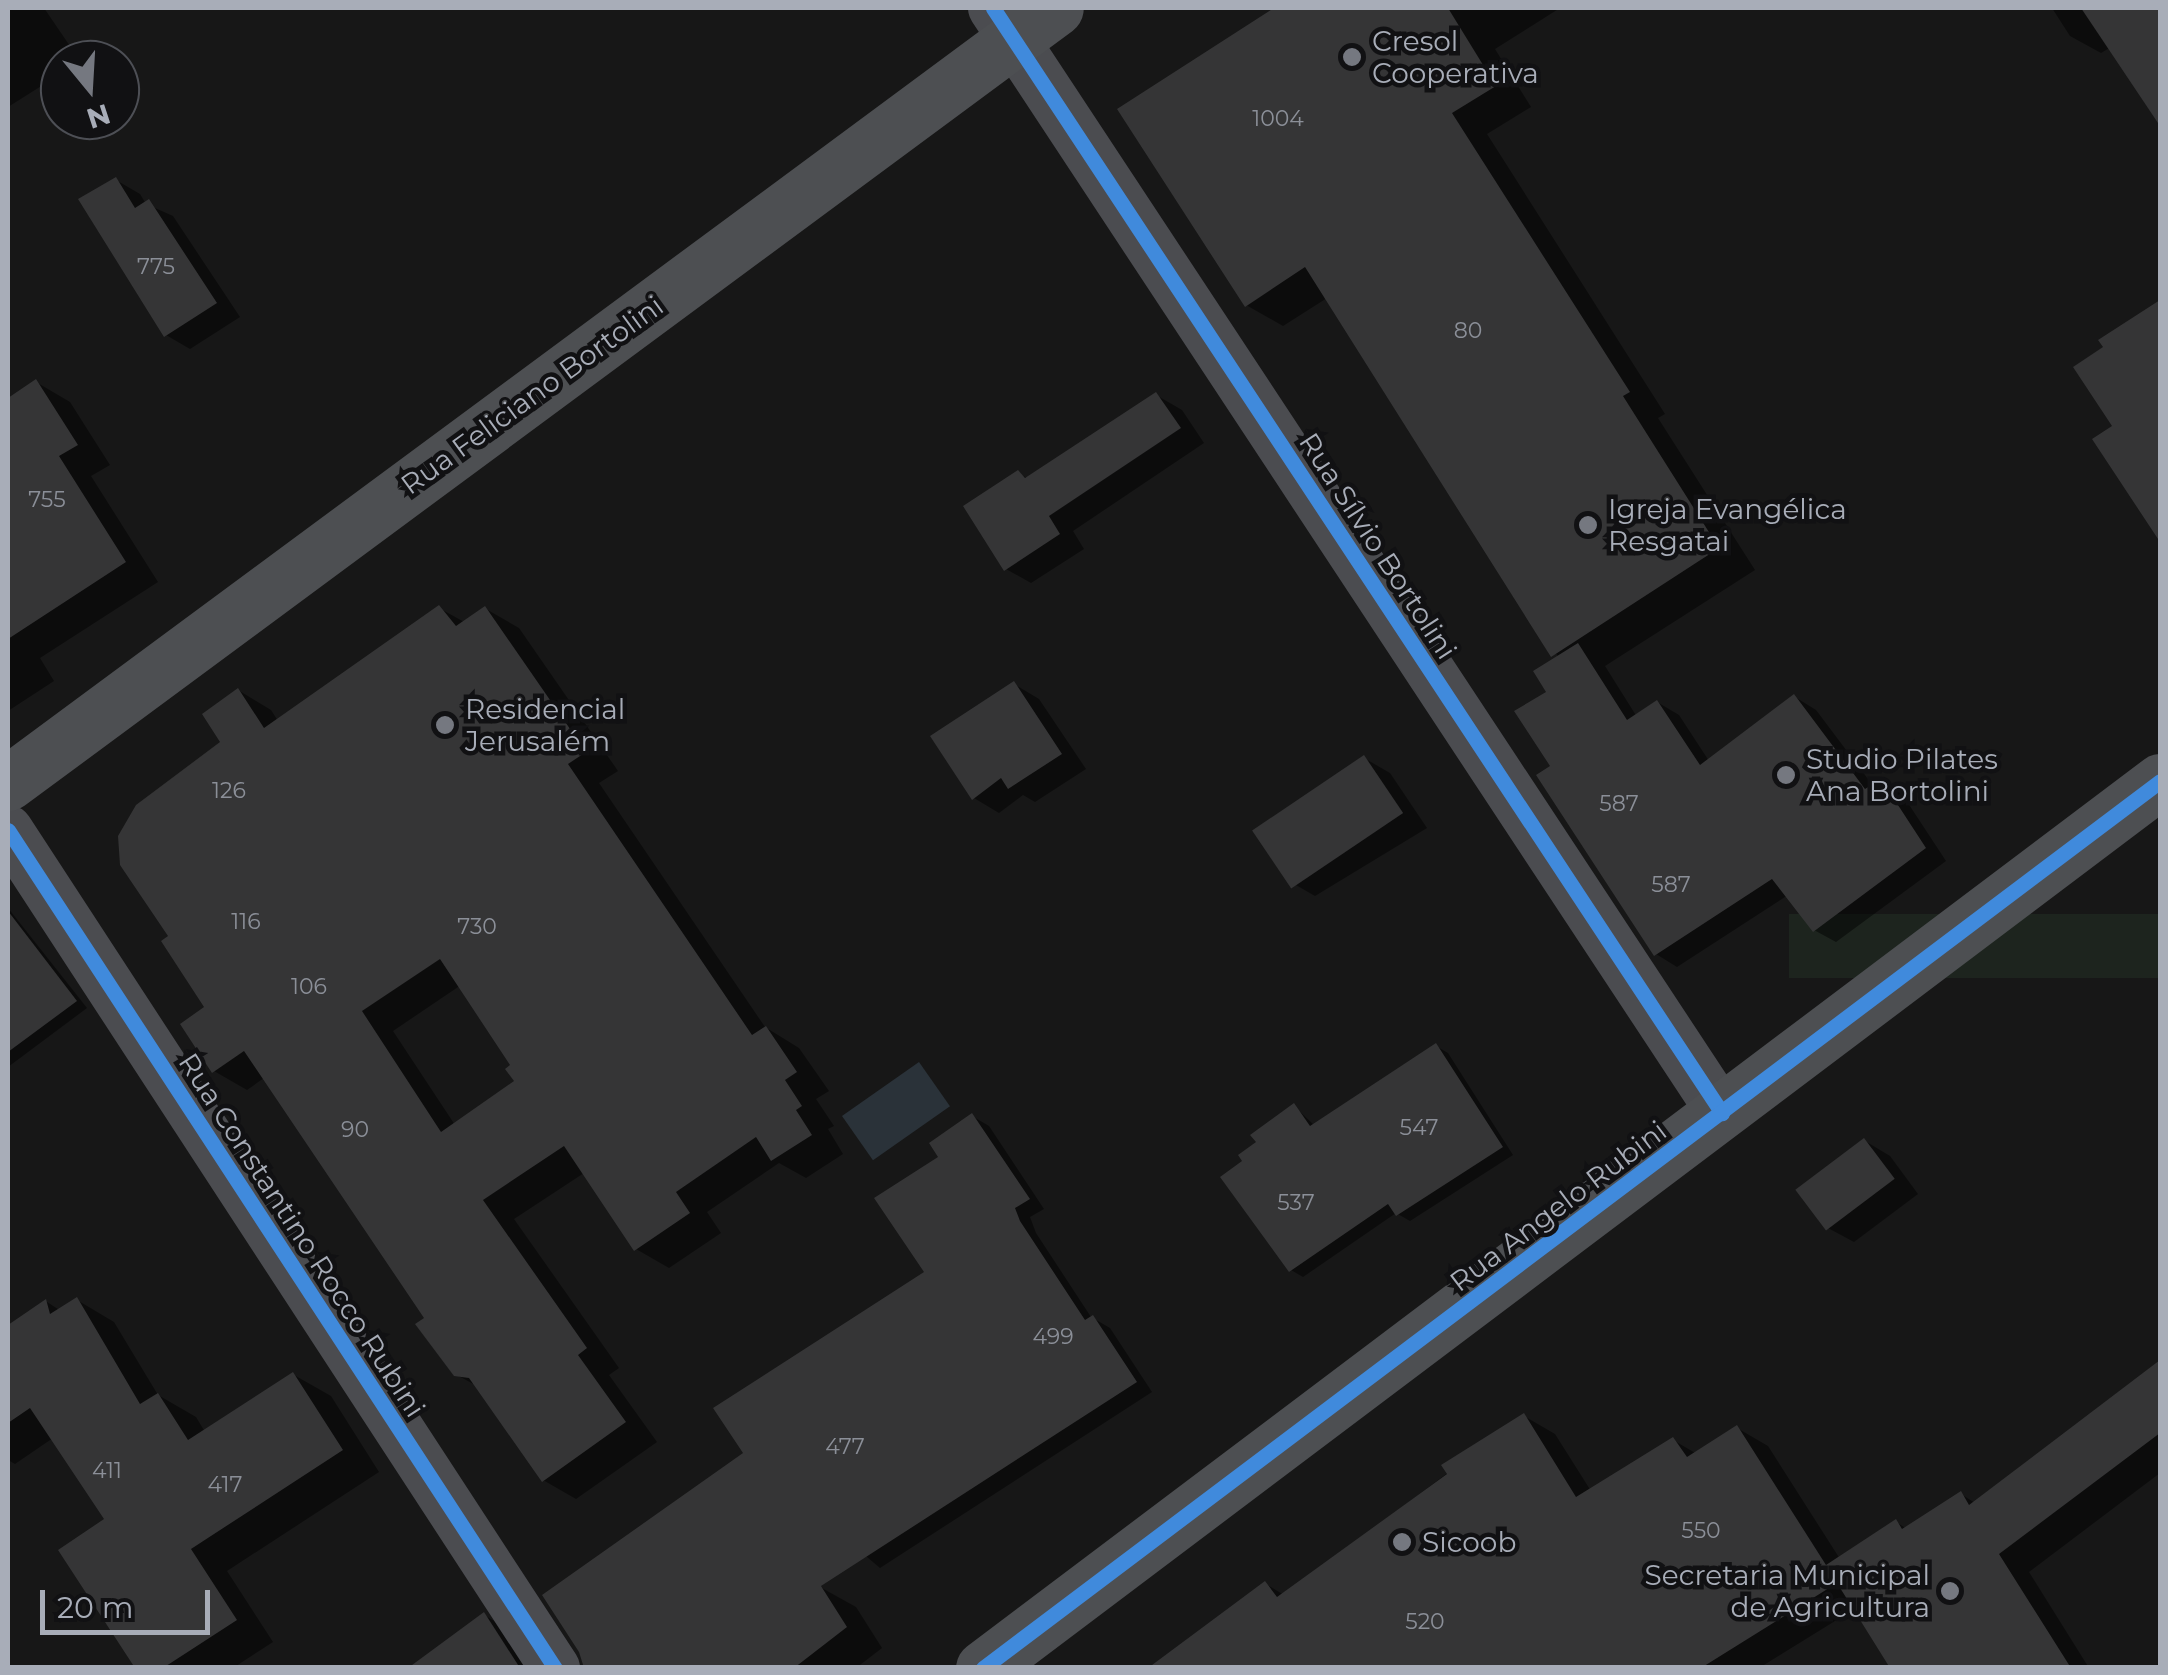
<!DOCTYPE html>
<html>
<head>
<meta charset="utf-8">
<style>
  body { margin:0 }
  #map { position:relative; width:2168px; height:1675px; overflow:hidden; background:#171717; font-family:Montserrat,sans-serif }
  div>[style] { position:absolute }
  .green>* { inset:0; background:#1d241e; transform-origin:0 0 }
  .water>* { inset:0; background:#2a3239; transform-origin:0 0 }
  .shadow>* { inset:0; background:#0007 }
  .building>* { inset:0; background:#353536; transform-origin:0 0 }
  .street>* { height:50px; margin:-25px; padding:0 25px; transform-origin:25px; border-radius:25px; background:#4b4c50 }
  .primary>* { height:55px; margin:-27.5px; padding:0 27.5px; transform-origin:27.5px; border-radius:27.5px; background:#4d4f52 }
  .cycleway>* { height:15px; margin:-7.5px; padding:0 7.5px; transform-origin:7.5px; border-radius:7.5px; background:#408adc }
  .dots>* { width:28px; height:28px; translate:-50% -50%; box-sizing:border-box; border:5px solid #111113; border-radius:50% }
  span { translate:-50% -50%; white-space:nowrap; text-align:center; line-height:1.15; -webkit-text-stroke:9px #111113; paint-order:stroke }
  .number-label { font-size:22px; color:#8b8f98 }
  .number-label span { -webkit-text-stroke-width:0 }
  .poi-label { font-size:28px; color:#a8adb8 }
  .left { translate:0 -50%; text-align:left }
  .right { translate:-100% -50%; text-align:right }
  .street-label { font-size:28px; color:#a8adb8 }
  .frame { position:absolute; inset:0; border:10px solid #a8adb8; pointer-events:none }
  .north { position:absolute; left:40px; top:40px; width:100px; height:100px; box-sizing:border-box; background:#111113; border:2px solid #4d4f55; border-radius:50%; rotate:162deg; font-size:28px; font-weight:700; line-height:40px; text-align:center; color:#a8adb8 }
  .north::after { content:''; display:block; margin:auto; width:35px; height:45px; background:#757880; clip-path:polygon(50% 0,100% 100%,50% 72%,0 100%) }
  .scale { position:absolute; left:40px; top:1590px; width:170px; height:45px; box-sizing:border-box; border:5px solid #a8adb8; border-top:0; padding-left:12px; font-size:30px; line-height:35px; white-space:nowrap; color:#a8adb8; -webkit-text-stroke:8px #111113; paint-order:stroke }
</style>
</head>
<body>
<div id="map">
  <div class="green">
    <i style="left:2160px;top:914px;width:64px;height:371px;rotate:90deg"></i>
  </div>
  <div class="water">
    <i style="left:919px;top:1062px;width:54px;height:94px;rotate:55deg"></i>
  </div>
  <div class="shadow">
    <i style="clip-path:polygon(8px 8px,44px 8px,74px 52px,49px 68px,54px 78px,8px 107px)"></i>
    <i style="clip-path:polygon(1278px 8px,1560px 8px,1495px 49px,1531px 107px,1487px 134px,1665px 414px,1658px 418px,1755px 570px,1605px 666px,1637px 717px,1657px 702px,1679px 715px,1709px 761px,1795px 697px,1816px 710px,1874px 787px,1881px 782px,1902px 794px,1946px 861px,1836px 942px,1814px 930px,1788px 895px,1677px 967px,1656px 954px,1549px 693px,1559px 658px,1327px 298px,1283px 326px,1246px 305px,1121px 110px)"></i>
    <i style="clip-path:polygon(2052px 8px,2160px 8px,2160px 119px,2111px 47px,2101px 53px,2070px 36px)"></i>
    <i style="clip-path:polygon(116px 180px,140px 194px,146px 204px,173px 216px,240px 317px,190px 349px,166px 335px)"></i>
    <i style="clip-path:polygon(2160px 303px,2160px 525px,2147px 517px,2115px 427px,2106px 348px,2101px 341px)"></i>
    <i style="clip-path:polygon(36px 382px,70px 402px,110px 465px,91px 476px,158px 582px,40px 658px,54px 681px,8px 711px,8px 401px)"></i>
    <i style="clip-path:polygon(1156px 395px,1182px 410px,1204px 443px,1073px 531px,1084px 549px,1031px 583px,1006px 569px,1018px 473px,1029px 479px)"></i>
    <i style="clip-path:polygon(evenodd,439px 608px,466px 623px,486px 609px,519px 628px,618px 771px,599px 783px,765px 1027px,799px 1048px,829px 1091px,816px 1099px,834px 1126px,828px 1129px,843px 1154px,806px 1178px,779px 1163px,707px 1212px,721px 1233px,669px 1268px,636px 1249px,584px 1173px,514px 1219px,619px 1368px,609px 1375px,657px 1442px,576px 1499px,543px 1480px,479px 1387px,455px 1374px,428px 1318px,264px 1078px,247px 1090px,214px 1071px,208px 1008px,172px 936px,238px 690px,271px 710px,278px 721px,439px 608px,461px 985px,514px 1066px,517px 1081px,455px 1125px,393px 1031px,461px 985px)"></i>
    <i style="clip-path:polygon(1014px 684px,1039px 699px,1086px 769px,1035px 802px,1023px 795px,999px 813px,974px 798px)"></i>
    <i style="clip-path:polygon(1364px 758px,1390px 773px,1427px 828px,1315px 896px,1289px 881px)"></i>
    <i style="clip-path:polygon(8px 908px,87px 1008px,8px 1067px)"></i>
    <i style="clip-path:polygon(1436px 1046px,1448px 1053px,1513px 1155px,1410px 1221px,1396px 1213px,1303px 1277px,1291px 1270px,1245px 1161px,1294px 1106px,1315px 1126px)"></i>
    <i style="clip-path:polygon(972px 1116px,989px 1126px,1044px 1209px,1030px 1217px,1036px 1233px,1091px 1317px,1110px 1328px,1152px 1392px,880px 1568px,746px 1454px,928px 1273px,941px 1157px)"></i>
    <i style="clip-path:polygon(1865px 1141px,1890px 1156px,1918px 1194px,1854px 1242px,1828px 1228px)"></i>
    <i style="clip-path:polygon(77px 1300px,114px 1322px,158px 1395px,196px 1417px,205px 1432px,294px 1375px,331px 1396px,379px 1472px,227px 1571px,273px 1642px,233px 1668px,138px 1668px,108px 1520px,53px 1438px,15px 1464px,8px 1460px,8px 1367px,14px 1362px,8px 1351px,8px 1328px,47px 1302px,61px 1311px)"></i>
    <i style="clip-path:polygon(2160px 1364px,2160px 1473px,2029px 1572px,2089px 1668px,1893px 1668px,1856px 1608px,1759px 1668px,1154px 1668px,1266px 1584px,1284px 1595px,1524px 1416px,1555px 1434px,1591px 1491px,1673px 1440px,1697px 1454px,1737px 1428px,1768px 1446px,1840px 1559px,1896px 1522px,1907px 1529px,1961px 1494px,1975px 1503px)"></i>
    <i style="clip-path:polygon(820px 1587px,856px 1607px,882px 1648px,856px 1668px,714px 1668px)"></i>
    <i style="clip-path:polygon(484px 1615px,513px 1632px,536px 1668px,412px 1668px)"></i>
  </div>
  <div class="building">
    <i style="clip-path:polygon(1274px 8px,1448px 8px,1496px 86px,1452px 113px,1630px 392px,1623px 396px,1719px 548px,1551px 657px,1305px 267px,1245px 307px,1117px 109px)"></i>
    <i style="clip-path:polygon(2081px 8px,2160px 8px,2160px 126px)"></i>
    <i style="clip-path:polygon(116px 177px,135px 208px,149px 199px,217px 303px,164px 337px,78px 199px)"></i>
    <i style="clip-path:polygon(2160px 300px,2160px 542px,2092px 439px,2112px 426px,2073px 367px,2103px 347px,2098px 340px)"></i>
    <i style="clip-path:polygon(36px 379px,78px 445px,59px 456px,126px 562px,8px 639px,8px 398px)"></i>
    <i style="clip-path:polygon(1156px 392px,1181px 428px,1049px 516px,1060px 534px,1004px 571px,963px 506px,1018px 470px,1025px 478px)"></i>
    <i style="clip-path:polygon(evenodd,439px 605px,456px 626px,485px 606px,586px 752px,568px 764px,752px 1035px,766px 1026px,797px 1072px,785px 1080px,802px 1106px,796px 1110px,812px 1135px,771px 1161px,756px 1137px,676px 1192px,690px 1213px,634px 1251px,564px 1146px,483px 1200px,587px 1348px,578px 1355px,626px 1422px,542px 1482px,469px 1378px,454px 1376px,415px 1324px,424px 1318px,244px 1051px,212px 1073px,180px 1024px,204px 1007px,161px 941px,168px 936px,120px 865px,118px 836px,136px 805px,220px 742px,202px 714px,238px 688px,264px 728px,439px 605px,440px 959px,510px 1065px,505px 1069px,514px 1081px,441px 1132px,362px 1011px,440px 959px)"></i>
    <i style="clip-path:polygon(1578px 643px,1627px 720px,1657px 700px,1700px 765px,1794px 694px,1865px 789px,1881px 779px,1926px 848px,1813px 932px,1772px 879px,1654px 956px,1536px 775px,1550px 766px,1514px 711px,1546px 692px,1533px 671px)"></i>
    <i style="clip-path:polygon(1014px 681px,1062px 754px,1008px 789px,1001px 778px,972px 800px,930px 736px)"></i>
    <i style="left:1364px;top:755px;width:70px;height:135px;rotate:56deg"></i>
    <i style="clip-path:polygon(8px 911px,77px 1001px,8px 1052px)"></i>
    <i style="clip-path:polygon(1436px 1043px,1503px 1147px,1396px 1216px,1388px 1204px,1289px 1272px,1220px 1177px,1242px 1161px,1238px 1155px,1256px 1142px,1250px 1135px,1294px 1103px,1310px 1126px)"></i>
    <i style="clip-path:polygon(972px 1113px,1030px 1199px,1015px 1208px,1020px 1221px,1085px 1320px,1093px 1315px,1137px 1382px,821px 1586px,847px 1627px,794px 1668px,584px 1668px,579px 1652px,542px 1595px,743px 1453px,713px 1408px,924px 1272px,874px 1198px,938px 1157px,929px 1143px)"></i>
    <i style="left:1864px;top:1138px;width:51px;height:86px;rotate:53deg"></i>
    <i style="clip-path:polygon(77px 1297px,140px 1404px,158px 1393px,188px 1440px,293px 1372px,343px 1450px,191px 1549px,237px 1620px,163px 1668px,135px 1668px,58px 1550px,104px 1519px,30px 1408px,8px 1423px,8px 1325px,46px 1299px,50px 1314px)"></i>
    <i style="clip-path:polygon(2160px 1360px,2160px 1433px,1999px 1554px,2071px 1668px,1890px 1668px,1837px 1583px,1701px 1668px,1148px 1668px,1265px 1581px,1277px 1597px,1447px 1474px,1441px 1465px,1524px 1413px,1576px 1497px,1673px 1437px,1687px 1457px,1737px 1425px,1826px 1565px,1896px 1519px,1902px 1529px,1961px 1491px,1969px 1505px)"></i>
    <i style="clip-path:polygon(484px 1612px,520px 1668px,408px 1668px)"></i>
  </div>
  <div class="street">
    <i style="left:993px;top:8px;width:1324px;rotate:56.59deg"></i>
    <i style="left:8px;top:830px;width:1001px;rotate:56.87deg"></i>
  </div>
  <div class="primary">
    <i style="left:8px;top:783px;width:1303px;rotate:-36.48deg"></i>
    <i style="left:983px;top:1668px;width:1474px;rotate:-37deg"></i>
  </div>
  <div class="cycleway">
    <i style="left:993px;top:8px;width:1324px;rotate:56.59deg"></i>
    <i style="left:8px;top:830px;width:1001px;rotate:56.87deg"></i>
    <i style="left:983px;top:1668px;width:1474px;rotate:-37deg"></i>
  </div>
  <div class="dots">
    <i style="left:1352px;top:57px;background:#757880"></i>
    <i style="left:1588px;top:525px;background:#757880"></i>
    <i style="left:445px;top:725px;background:#757880"></i>
    <i style="left:1786px;top:775px;background:#757880"></i>
    <i style="left:1402px;top:1542px;background:#757880"></i>
    <i style="left:1950px;top:1591px;background:#757880"></i>
  </div>
  <div class="number-label">
    <span style="left:1278px;top:119px">1004</span>
    <span style="left:156px;top:267px">775</span>
    <span style="left:1468px;top:331px">80</span>
    <span style="left:47px;top:500px">755</span>
    <span style="left:229px;top:791px">126</span>
    <span style="left:1619px;top:804px">587</span>
    <span style="left:1671px;top:885px">587</span>
    <span style="left:246px;top:922px">116</span>
    <span style="left:477px;top:927px">730</span>
    <span style="left:309px;top:987px">106</span>
    <span style="left:1419px;top:1128px">547</span>
    <span style="left:355px;top:1130px">90</span>
    <span style="left:1296px;top:1203px">537</span>
    <span style="left:1053px;top:1337px">499</span>
    <span style="left:845px;top:1447px">477</span>
    <span style="left:107px;top:1471px">411</span>
    <span style="left:225px;top:1485px">417</span>
    <span style="left:1701px;top:1531px">550</span>
    <span style="left:1425px;top:1622px">520</span>
  </div>
  <div class="poi-label">
    <span class="left" style="left:1372px;top:57px">Cresol<br>Cooperativa</span>
    <span class="left" style="left:1608px;top:525px">Igreja Evangélica<br>Resgatai</span>
    <span class="left" style="left:465px;top:725px">Residencial<br>Jerusalém</span>
    <span class="left" style="left:1806px;top:775px">Studio Pilates<br>Ana Bortolini</span>
    <span class="left" style="left:1422px;top:1542px">Sicoob</span>
    <span class="right" style="left:1930px;top:1591px">Secretaria Municipal<br>de Agricultura</span>
  </div>
  <div class="street-label">
    <span style="left:532px;top:395px;rotate:-36deg">Rua Feliciano Bortolini</span>
    <span style="left:1378px;top:546px;rotate:57deg">Rua Sílvio Bortolini</span>
    <span style="left:1558px;top:1206px;rotate:-37deg">Rua Angelo Rubini</span>
    <span style="left:302px;top:1235px;rotate:57deg">Rua Constantino Rocco Rubini</span>
  </div>
  <div class="frame"></div>
  <div class="north">N</div>
  <div class="scale">20 m</div>
</div>
</body>
</html>
